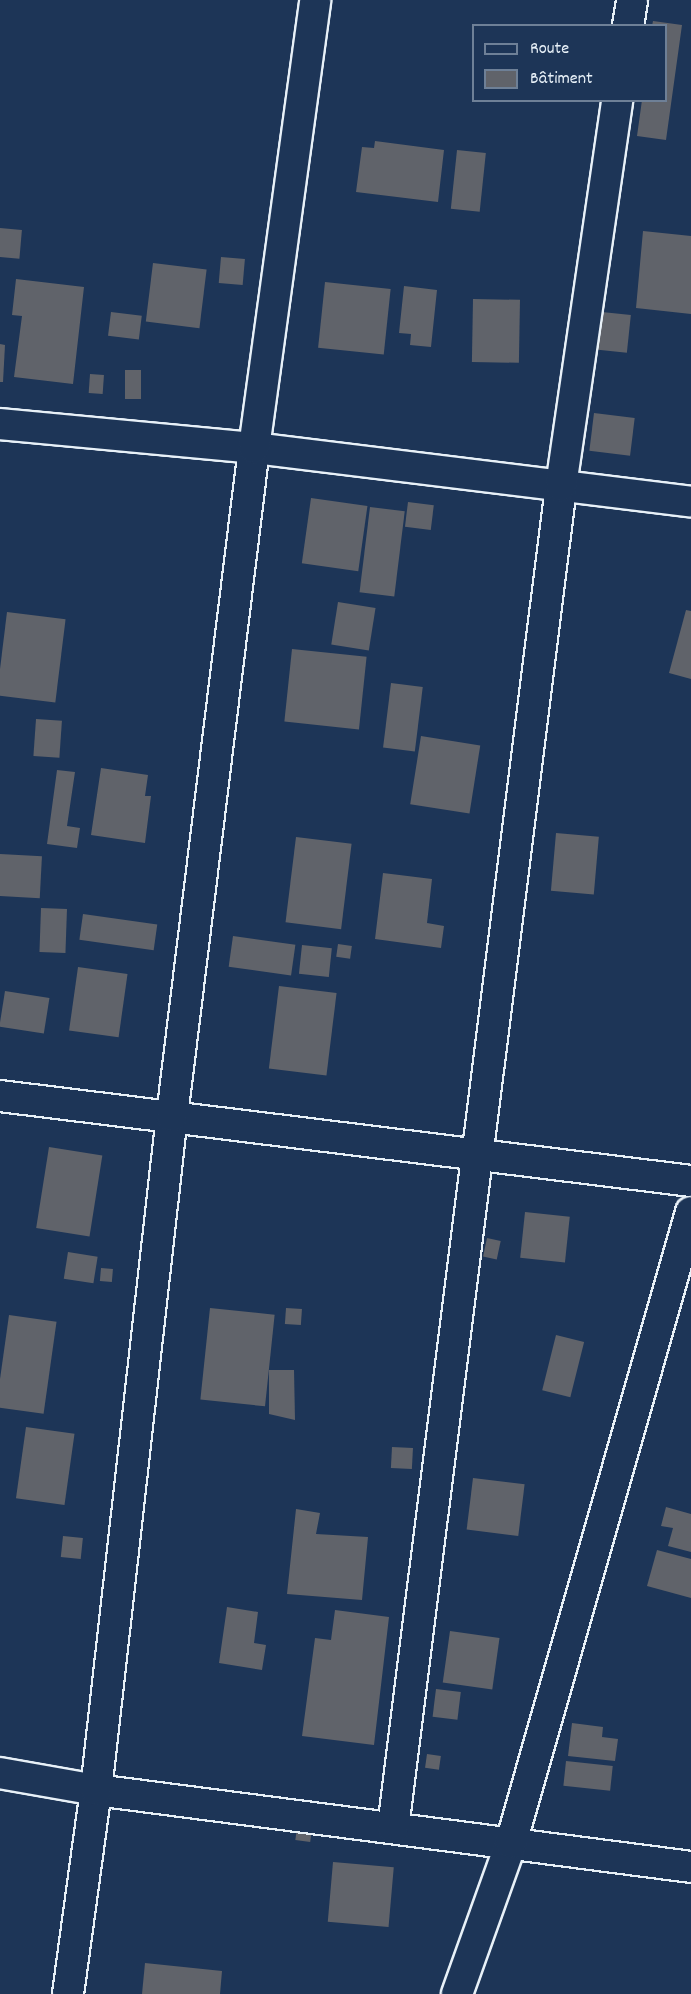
<!DOCTYPE html>
<html>
<head>
<meta charset="utf-8">
<style>
  body { margin:0 }
  #map { position:relative; width:691px; height:1994px; overflow:hidden; background:#1d3557; font-family:Dekko,sans-serif }
  div>[style] { position:absolute }
  .building>* { inset:0; background:#60636a; transform-origin:0 0 }
  .roads { filter:drop-shadow(2px 0 #e8f1f8) drop-shadow(-2px 0 #e8f1f8) drop-shadow(0 2px #e8f1f8) drop-shadow(0 -2px #e8f1f8) }
  .street>* { height:30px; margin:-15px; padding:0 15px; transform-origin:15px; border-radius:15px; background:#1d3557 }
  span { translate:-50% -50%; white-space:nowrap; text-align:center; line-height:1.15; -webkit-text-stroke:4.5px #1d3557; paint-order:stroke }
  .legend { position:absolute; left:472px; top:24px; width:195px; height:78px; box-sizing:border-box; background:#1d3557; border:2px solid #6e8097; margin:0; padding:8px 10px; list-style:none; font-size:18px; color:#e8f1f8 }
  .legend li { display:flex; align-items:center; gap:12px; height:30px }
  .legend b { width:30px; border:2px solid #6e8097 }
</style>
</head>
<body>
<div id="map">
  <div class="building">
    <i style="clip-path:polygon(653px 21px,682px 25px,666px 140px,637px 136px,642px 100px,666px 100px,666px 26px,652px 26px)"></i>
    <i style="clip-path:polygon(375px 141px,444px 150px,438px 202px,356px 192px,362px 147px,374px 148px)"></i>
    <i style="left:457px;top:150px;width:29px;height:59px;rotate:6deg"></i>
    <i style="left:0;top:228px;width:22px;height:29px;rotate:5deg"></i>
    <i style="clip-path:polygon(643px 231px,691px 236px,691px 314px,636px 308px)"></i>
    <i style="left:221px;top:257px;width:24px;height:26px;rotate:5deg"></i>
    <i style="left:153px;top:263px;width:54px;height:59px;rotate:7deg"></i>
    <i style="clip-path:polygon(16px 279px,84px 287px,73px 384px,14px 377px,22px 316px,12px 315px)"></i>
    <i style="left:325px;top:282px;width:66px;height:66px;rotate:6deg"></i>
    <i style="clip-path:polygon(404px 286px,437px 290px,431px 347px,410px 345px,411px 334px,399px 333px)"></i>
    <i style="left:473px;top:299px;width:47px;height:63px;rotate:1deg"></i>
    <i style="left:111px;top:312px;width:31px;height:24px;rotate:7deg"></i>
    <i style="left:602px;top:312px;width:29px;height:38px;rotate:6deg"></i>
    <i style="clip-path:polygon(0 344px,5px 345px,3px 382px,0 382px)"></i>
    <i style="left:125px;top:370px;width:16px;height:29px"></i>
    <i style="left:90px;top:374px;width:14px;height:19px;rotate:4deg"></i>
    <i style="left:594px;top:413px;width:41px;height:38px;rotate:7deg"></i>
    <i style="left:311px;top:498px;width:57px;height:66px;rotate:8deg"></i>
    <i style="left:408px;top:502px;width:26px;height:25px;rotate:7deg"></i>
    <i style="left:370px;top:507px;width:35px;height:86px;rotate:7deg"></i>
    <i style="left:338px;top:602px;width:38px;height:43px;rotate:9deg"></i>
    <i style="clip-path:polygon(686px 610px,691px 611px,691px 679px,669px 673px)"></i>
    <i style="left:7px;top:612px;width:59px;height:84px;rotate:7deg"></i>
    <i style="left:292px;top:649px;width:75px;height:73px;rotate:6deg"></i>
    <i style="left:391px;top:683px;width:32px;height:65px;rotate:7deg"></i>
    <i style="left:36px;top:719px;width:26px;height:37px;rotate:4deg"></i>
    <i style="left:421px;top:736px;width:60px;height:69px;rotate:9deg"></i>
    <i style="clip-path:polygon(101px 768px,148px 775px,145px 796px,151px 796px,145px 843px,91px 835px)"></i>
    <i style="clip-path:polygon(57px 770px,75px 772px,67px 826px,80px 828px,77px 848px,47px 844px)"></i>
    <i style="left:556px;top:833px;width:43px;height:58px;rotate:5deg"></i>
    <i style="left:296px;top:837px;width:56px;height:86px;rotate:7deg"></i>
    <i style="left:0;top:854px;width:42px;height:42px;rotate:3deg"></i>
    <i style="clip-path:polygon(383px 873px,432px 879px,427px 923px,444px 926px,441px 948px,375px 939px)"></i>
    <i style="left:41px;top:908px;width:26px;height:44px;rotate:2deg"></i>
    <i style="left:83px;top:914px;width:75px;height:26px;rotate:8deg"></i>
    <i style="left:233px;top:936px;width:63px;height:31px;rotate:8deg"></i>
    <i style="left:338px;top:944px;width:14px;height:13px;rotate:8deg"></i>
    <i style="left:302px;top:945px;width:30px;height:29px;rotate:6deg"></i>
    <i style="left:78px;top:967px;width:50px;height:64px;rotate:8deg"></i>
    <i style="left:279px;top:986px;width:58px;height:83px;rotate:7deg"></i>
    <i style="left:5px;top:991px;width:45px;height:36px;rotate:9deg"></i>
    <i style="left:49px;top:1147px;width:54px;height:82px;rotate:9deg"></i>
    <i style="left:525px;top:1212px;width:45px;height:46px;rotate:6deg"></i>
    <i style="left:487px;top:1238px;width:14px;height:19px;rotate:12deg"></i>
    <i style="left:68px;top:1252px;width:30px;height:27px;rotate:9deg"></i>
    <i style="left:101px;top:1268px;width:12px;height:13px;rotate:5deg"></i>
    <i style="left:210px;top:1308px;width:65px;height:92px;rotate:6deg"></i>
    <i style="left:286px;top:1308px;width:16px;height:16px;rotate:4deg"></i>
    <i style="left:9px;top:1315px;width:48px;height:93px;rotate:8deg"></i>
    <i style="left:556px;top:1335px;width:29px;height:57px;rotate:14deg"></i>
    <i style="clip-path:polygon(269px 1370px,294px 1370px,295px 1420px,269px 1414px)"></i>
    <i style="left:26px;top:1427px;width:49px;height:72px;rotate:8deg"></i>
    <i style="left:392px;top:1447px;width:21px;height:21px;rotate:3deg"></i>
    <i style="left:473px;top:1478px;width:52px;height:52px;rotate:7deg"></i>
    <i style="clip-path:polygon(666px 1507px,691px 1514px,691px 1552px,668px 1546px,673px 1528px,661px 1526px)"></i>
    <i style="clip-path:polygon(296px 1509px,320px 1513px,316px 1534px,368px 1537px,362px 1600px,287px 1594px)"></i>
    <i style="left:63px;top:1536px;width:20px;height:21px;rotate:6deg"></i>
    <i style="clip-path:polygon(657px 1550px,691px 1559px,691px 1598px,647px 1586px)"></i>
    <i style="clip-path:polygon(227px 1607px,258px 1612px,254px 1643px,266px 1645px,262px 1670px,219px 1663px)"></i>
    <i style="clip-path:polygon(335px 1610px,389px 1617px,374px 1745px,302px 1736px,315px 1638px,331px 1640px)"></i>
    <i style="left:450px;top:1631px;width:50px;height:52px;rotate:8deg"></i>
    <i style="left:436px;top:1689px;width:25px;height:28px;rotate:7deg"></i>
    <i style="clip-path:polygon(572px 1723px,603px 1727px,602px 1737px,618px 1739px,615px 1761px,568px 1756px)"></i>
    <i style="left:427px;top:1754px;width:14px;height:14px;rotate:8deg"></i>
    <i style="left:566px;top:1761px;width:47px;height:25px;rotate:6deg"></i>
    <i style="left:297px;top:1828px;width:15px;height:12px;rotate:8deg"></i>
    <i style="left:333px;top:1862px;width:61px;height:60px;rotate:5deg"></i>
    <i style="clip-path:polygon(145px 1963px,222px 1971px,220px 1994px,142px 1994px)"></i>
  </div>
  <div class="roads">
    <div class="street">
      <i style="left:628px;top:26px;width:26px;rotate:-81deg"></i>
      <i style="left:0;top:424px;width:255px;rotate:5.4deg"></i>
      <i style="left:254px;top:448px;width:440px;rotate:7deg"></i>
      <i style="left:0;top:1096px;width:696px;rotate:7.01deg"></i>
      <i style="left:0;top:1773px;width:97px;rotate:10deg"></i>
      <i style="left:96px;top:1790px;width:600px;rotate:7.37deg"></i>
      <i style="left:393px;top:1828px;width:1352px;rotate:-82.86deg"></i>
      <i style="left:561px;top:486px;width:390px;rotate:-81.7deg"></i>
      <i style="left:68px;top:1994px;width:206px;rotate:-82.2deg"></i>
      <i style="left:96px;top:1790px;width:678px;rotate:-83.57deg"></i>
      <i style="left:172px;top:1116px;width:673px;rotate:-83deg"></i>
      <i style="left:254px;top:448px;width:452px;rotate:-82.2deg"></i>
      <i style="left:457px;top:1994px;width:160px;rotate:-70.3deg"></i>
      <i style="left:511px;top:1843px;width:656px;rotate:-74.08deg"></i>
    </div>
  </div>
  <ul class="legend">
  <li><b style="height:8px;background:#1d3557"></b>Route</li>
  <li><b style="height:16px;background:#60636a"></b>Bâtiment</li>
  </ul>
</div>
</body>
</html>
